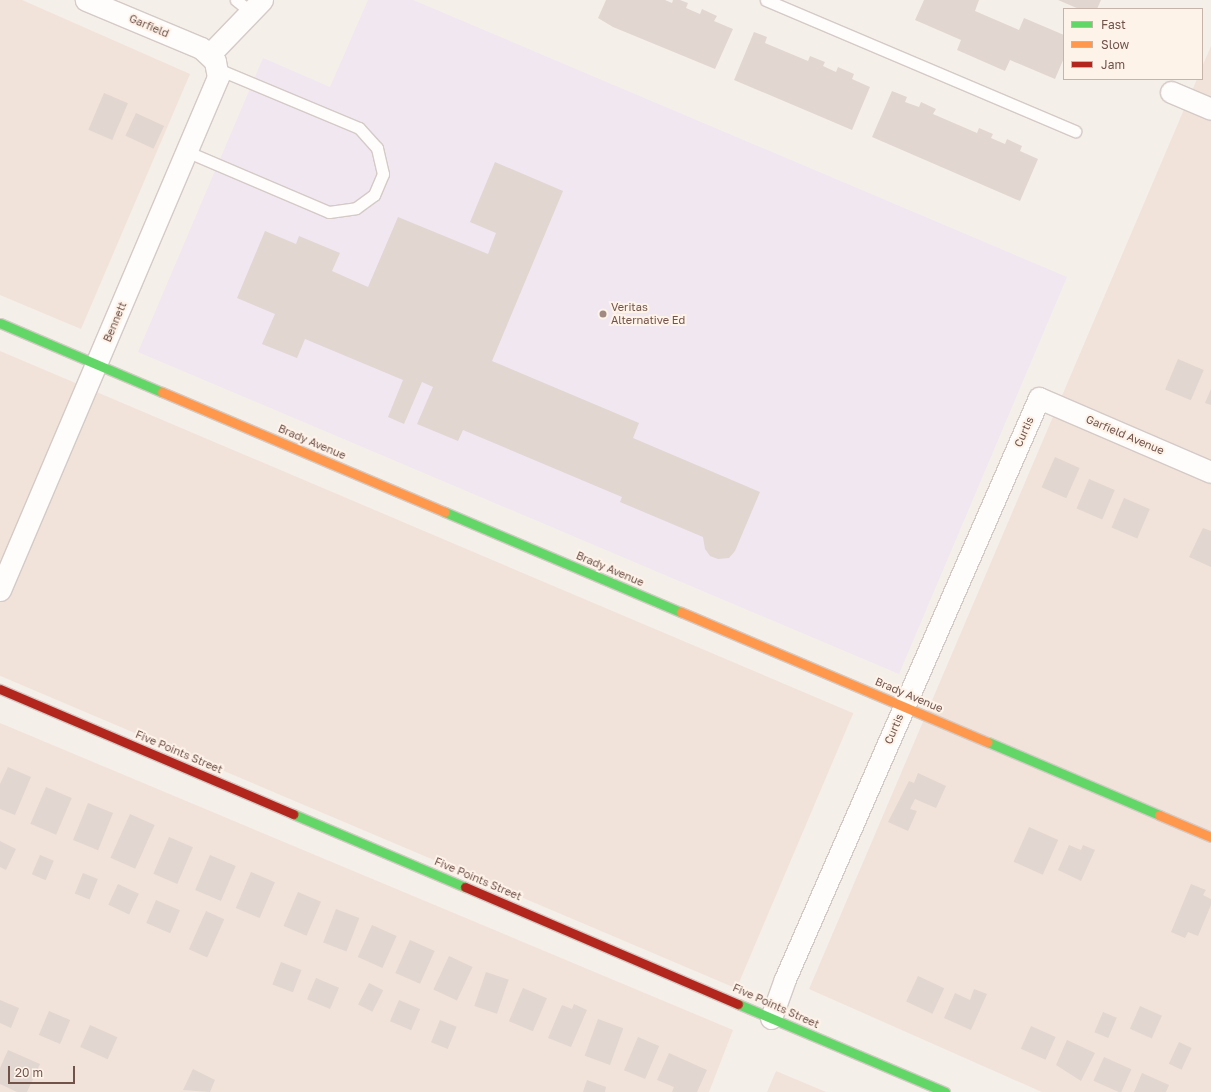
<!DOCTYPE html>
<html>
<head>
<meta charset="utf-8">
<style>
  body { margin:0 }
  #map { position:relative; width:1211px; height:1092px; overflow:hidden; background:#f5efe9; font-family:"Golos Text",sans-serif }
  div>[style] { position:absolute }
  .residential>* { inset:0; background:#f1e3d9; transform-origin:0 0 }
  .education>* { inset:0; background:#f0e7f1 }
  .building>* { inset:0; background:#e2d6d1; transform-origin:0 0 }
  .roads { filter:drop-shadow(1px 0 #d4cac6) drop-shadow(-1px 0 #d4cac6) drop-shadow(0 1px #d4cac6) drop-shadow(0 -1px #d4cac6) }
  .lane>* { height:11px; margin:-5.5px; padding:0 5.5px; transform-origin:5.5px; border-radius:5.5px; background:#fefdfc }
  .street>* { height:21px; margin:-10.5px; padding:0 10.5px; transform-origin:10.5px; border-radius:10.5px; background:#fefdfc }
  .fast>* { height:9px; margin:-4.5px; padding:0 4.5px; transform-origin:4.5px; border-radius:4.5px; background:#63d668 }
  .slow>* { height:9px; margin:-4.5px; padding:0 4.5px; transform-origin:4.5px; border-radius:4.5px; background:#ff974d }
  .jam>* { height:9px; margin:-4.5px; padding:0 4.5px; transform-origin:4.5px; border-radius:4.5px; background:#b3261e }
  .dots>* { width:11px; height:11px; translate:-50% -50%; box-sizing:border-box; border:2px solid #fef3e9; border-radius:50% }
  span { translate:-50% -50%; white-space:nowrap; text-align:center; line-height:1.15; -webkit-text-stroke:4px #fef3e9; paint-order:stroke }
  .street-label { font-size:11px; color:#72534a }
  .poi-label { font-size:11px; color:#72534a }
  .left { translate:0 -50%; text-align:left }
  .legend { position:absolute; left:1063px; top:8px; width:140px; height:72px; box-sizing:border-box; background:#fef3e9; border:1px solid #c6b3a9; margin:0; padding:5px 7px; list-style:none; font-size:12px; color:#72534a }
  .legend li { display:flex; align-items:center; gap:8px; height:20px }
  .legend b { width:20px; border:1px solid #c6b3a9 }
  .scale { position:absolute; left:8px; top:1066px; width:67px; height:18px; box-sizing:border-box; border:2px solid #72534a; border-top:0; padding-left:5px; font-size:12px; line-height:14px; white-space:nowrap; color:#72534a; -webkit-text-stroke:3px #fef3e9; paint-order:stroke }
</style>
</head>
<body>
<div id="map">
  <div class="residential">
    <i style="clip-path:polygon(0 0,22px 0,190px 74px,81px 329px,0 295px)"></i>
    <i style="clip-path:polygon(1211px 46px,1211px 1092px,1042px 1092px,809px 989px,1197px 79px,1202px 79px,1202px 67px)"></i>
    <i style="left:0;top:351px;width:927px;height:299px;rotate:23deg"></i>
    <i style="clip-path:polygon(0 723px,733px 1030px,709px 1092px,0 1092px)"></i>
    <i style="clip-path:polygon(776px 1071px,826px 1092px,767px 1092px)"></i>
  </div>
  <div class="education">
    <i style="clip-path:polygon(368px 0,413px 0,1067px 277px,899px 674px,138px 352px,263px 58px,330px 87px)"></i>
  </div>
  <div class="building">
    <i style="clip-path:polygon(606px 0,665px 0,672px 3px,673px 0,680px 0,688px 3px,686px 8px,700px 14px,702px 9px,717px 16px,714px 21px,733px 29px,715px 69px,613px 27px,598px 18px)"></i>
    <i style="clip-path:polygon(924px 0,979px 0,975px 11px,1019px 30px,1024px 18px,1064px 35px,1064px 58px,1055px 79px,1010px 60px,1005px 71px,957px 50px,961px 40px,915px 20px)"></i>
    <i style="clip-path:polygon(1058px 0,1101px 0,1097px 9px,1079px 9px)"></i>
    <i style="clip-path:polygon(754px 32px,767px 37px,765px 43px,808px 61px,810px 56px,825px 62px,823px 66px,836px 72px,838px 67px,854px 74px,852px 79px,870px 87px,852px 130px,734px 80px)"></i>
    <i style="clip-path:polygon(892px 91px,907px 97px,905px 102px,919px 107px,921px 102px,936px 109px,933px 114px,977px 133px,979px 128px,993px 134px,991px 138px,1005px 144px,1007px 139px,1022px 146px,1020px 151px,1038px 159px,1020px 201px,872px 137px)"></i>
    <i style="left:104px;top:93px;width:26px;height:40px;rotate:23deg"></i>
    <i style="left:136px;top:113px;width:31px;height:25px;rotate:25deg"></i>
    <i style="clip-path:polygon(495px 162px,563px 191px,492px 361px,639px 423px,633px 438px,760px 492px,735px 551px,729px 558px,718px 559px,710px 556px,705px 549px,703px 537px,620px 502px,622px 497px,463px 430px,458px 441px,417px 424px,433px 387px,422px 382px,404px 424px,388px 417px,403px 380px,305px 339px,297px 358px,262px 344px,275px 314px,237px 298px,265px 231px,296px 244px,299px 236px,340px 253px,332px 271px,368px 287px,398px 217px,488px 254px,496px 233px,470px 222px)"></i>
    <i style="left:1178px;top:359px;width:28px;height:33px;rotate:23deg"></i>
    <i style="clip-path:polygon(1211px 389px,1211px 405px,1205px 403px)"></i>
    <i style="left:1055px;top:457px;width:27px;height:33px;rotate:24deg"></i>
    <i style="left:1089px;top:479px;width:28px;height:32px;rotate:23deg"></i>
    <i style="left:1124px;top:498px;width:28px;height:32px;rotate:23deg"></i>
    <i style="clip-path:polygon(1203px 528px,1211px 531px,1211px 567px,1189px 557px)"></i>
    <i style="clip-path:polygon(8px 767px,31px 777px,15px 815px,0 809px,0 784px)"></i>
    <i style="clip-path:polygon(918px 773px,946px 786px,936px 808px,915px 799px,910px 809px,917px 811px,908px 831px,888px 822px,909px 781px,914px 783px)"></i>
    <i style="left:46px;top:787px;width:28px;height:40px;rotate:23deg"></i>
    <i style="left:88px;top:803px;width:27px;height:40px;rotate:22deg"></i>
    <i style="left:130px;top:814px;width:27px;height:48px;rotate:24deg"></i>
    <i style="left:1029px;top:827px;width:32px;height:38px;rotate:24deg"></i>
    <i style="left:169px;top:837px;width:26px;height:40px;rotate:23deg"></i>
    <i style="clip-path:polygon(0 841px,16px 849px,6px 870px,0 867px)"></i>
    <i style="clip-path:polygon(1069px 845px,1081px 850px,1083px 845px,1095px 850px,1081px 881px,1058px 870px)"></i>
    <i style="left:40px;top:855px;width:15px;height:21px;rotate:23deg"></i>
    <i style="left:210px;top:855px;width:28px;height:38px;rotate:23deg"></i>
    <i style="left:251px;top:872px;width:26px;height:39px;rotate:23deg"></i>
    <i style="left:83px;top:873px;width:16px;height:22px;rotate:22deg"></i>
    <i style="left:118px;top:884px;width:23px;height:23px;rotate:25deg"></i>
    <i style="clip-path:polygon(1191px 884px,1206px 890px,1203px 895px,1211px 899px,1211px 905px,1198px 936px,1188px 932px,1185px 938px,1171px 932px)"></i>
    <i style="left:298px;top:892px;width:25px;height:37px;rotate:23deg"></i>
    <i style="left:156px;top:900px;width:26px;height:25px;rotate:23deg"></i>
    <i style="left:336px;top:909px;width:25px;height:36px;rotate:21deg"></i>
    <i style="left:206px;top:911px;width:20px;height:42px;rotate:24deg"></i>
    <i style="left:372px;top:925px;width:27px;height:35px;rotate:24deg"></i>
    <i style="left:410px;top:940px;width:27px;height:36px;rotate:24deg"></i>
    <i style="left:449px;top:956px;width:26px;height:37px;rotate:25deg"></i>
    <i style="left:281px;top:962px;width:22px;height:24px;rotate:21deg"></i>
    <i style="left:486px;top:972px;width:24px;height:36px;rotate:19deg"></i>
    <i style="left:918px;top:976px;width:29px;height:28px;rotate:25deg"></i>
    <i style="left:316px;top:978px;width:25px;height:23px;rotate:23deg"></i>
    <i style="left:369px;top:983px;width:16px;height:24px;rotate:27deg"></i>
    <i style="left:523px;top:988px;width:26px;height:36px;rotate:23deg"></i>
    <i style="clip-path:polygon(974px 989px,987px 994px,971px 1030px,944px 1018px,955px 993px,970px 1000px)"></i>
    <i style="clip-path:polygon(0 1000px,19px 1008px,11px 1028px,0 1023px)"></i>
    <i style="left:399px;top:1000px;width:23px;height:23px;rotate:23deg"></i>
    <i style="clip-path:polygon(574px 1004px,587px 1010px,571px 1047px,548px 1038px,562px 1005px,572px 1009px)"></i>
    <i style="left:1140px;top:1006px;width:24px;height:25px;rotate:24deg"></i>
    <i style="left:49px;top:1011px;width:23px;height:26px;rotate:23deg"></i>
    <i style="left:1103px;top:1012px;width:15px;height:22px;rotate:23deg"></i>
    <i style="left:598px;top:1019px;width:27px;height:39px;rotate:20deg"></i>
    <i style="left:440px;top:1020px;width:18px;height:24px;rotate:22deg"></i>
    <i style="left:90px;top:1025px;width:30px;height:24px;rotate:24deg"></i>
    <i style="left:1031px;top:1026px;width:27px;height:25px;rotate:24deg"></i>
    <i style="left:638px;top:1037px;width:23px;height:36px;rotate:23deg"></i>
    <i style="clip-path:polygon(1067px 1040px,1095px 1053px,1081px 1081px,1056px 1065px)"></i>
    <i style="left:1179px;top:1042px;width:14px;height:24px;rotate:25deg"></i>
    <i style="clip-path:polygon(8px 1050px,40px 1064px,27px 1092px,17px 1092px,0 1084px,0 1068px)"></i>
    <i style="clip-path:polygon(669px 1053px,707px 1070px,697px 1092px,672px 1092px,674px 1087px,657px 1080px)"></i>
    <i style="left:1104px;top:1057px;width:30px;height:26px;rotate:24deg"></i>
    <i style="clip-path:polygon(193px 1069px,215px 1080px,210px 1092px,183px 1090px)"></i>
    <i style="clip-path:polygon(1142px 1073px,1169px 1085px,1166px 1092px,1134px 1092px)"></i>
    <i style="clip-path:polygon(587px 1080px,606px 1087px,605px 1092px,583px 1092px)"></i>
  </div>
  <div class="roads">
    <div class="lane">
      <i style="left:236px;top:0;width:21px;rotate:39deg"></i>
      <i style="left:766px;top:0;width:336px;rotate:23deg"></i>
      <i style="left:188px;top:152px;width:153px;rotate:23.1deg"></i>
      <i style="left:329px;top:212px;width:27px;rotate:-8deg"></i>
      <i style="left:356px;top:208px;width:22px;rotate:-36deg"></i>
      <i style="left:374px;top:195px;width:23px;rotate:-67deg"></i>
      <i style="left:383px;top:174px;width:27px;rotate:-103deg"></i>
      <i style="left:377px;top:148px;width:27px;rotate:-132deg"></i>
      <i style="left:359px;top:128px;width:153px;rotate:-157.3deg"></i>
    </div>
    <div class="street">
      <i style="left:210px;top:54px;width:75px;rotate:-46.1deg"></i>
      <i style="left:1171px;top:92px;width:43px;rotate:23deg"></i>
      <i style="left:0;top:590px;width:557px;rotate:-66.98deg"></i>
      <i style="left:218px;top:77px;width:16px;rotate:-101deg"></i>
      <i style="left:215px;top:61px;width:19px;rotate:-137deg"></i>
      <i style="left:201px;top:48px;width:125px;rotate:-157.3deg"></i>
      <i style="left:771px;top:1018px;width:41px;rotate:-70.3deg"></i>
      <i style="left:785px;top:979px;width:634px;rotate:-66.39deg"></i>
      <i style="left:1039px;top:398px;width:187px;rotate:23.3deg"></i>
    </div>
    <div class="fast">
      <i style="left:0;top:323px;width:176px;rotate:23.1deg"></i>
      <i style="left:445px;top:512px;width:256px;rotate:23deg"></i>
      <i style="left:988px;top:742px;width:186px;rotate:23.1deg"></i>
      <i style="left:293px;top:814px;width:187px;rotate:23deg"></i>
      <i style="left:738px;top:1004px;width:225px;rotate:23deg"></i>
    </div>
    <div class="slow">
      <i style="left:162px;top:392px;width:307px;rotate:23deg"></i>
      <i style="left:681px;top:612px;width:333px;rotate:23deg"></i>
      <i style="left:1159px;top:815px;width:56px;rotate:22.9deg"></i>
    </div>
    <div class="jam">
      <i style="left:0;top:689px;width:319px;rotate:23.1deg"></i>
      <i style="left:465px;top:887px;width:297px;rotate:23.2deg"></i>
    </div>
  </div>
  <div class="dots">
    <i style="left:603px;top:314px;background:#a08a82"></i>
  </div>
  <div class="street-label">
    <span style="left:149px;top:26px;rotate:23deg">Garfield</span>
    <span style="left:115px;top:322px;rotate:-67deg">Bennett</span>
    <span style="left:1024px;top:432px;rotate:-66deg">Curtis</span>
    <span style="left:1125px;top:435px;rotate:23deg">Garfield Avenue</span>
    <span style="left:312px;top:442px;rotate:23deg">Brady Avenue</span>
    <span style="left:610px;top:569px;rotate:23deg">Brady Avenue</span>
    <span style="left:909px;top:695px;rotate:23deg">Brady Avenue</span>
    <span style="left:894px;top:729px;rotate:-67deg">Curtis</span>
    <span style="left:179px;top:752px;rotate:23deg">Five Points Street</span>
    <span style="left:478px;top:879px;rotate:23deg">Five Points Street</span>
    <span style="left:776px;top:1006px;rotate:24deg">Five Points Street</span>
  </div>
  <div class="poi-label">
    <span class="left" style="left:611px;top:314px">Veritas<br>Alternative Ed</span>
  </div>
  <ul class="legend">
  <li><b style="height:5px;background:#63d668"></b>Fast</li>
  <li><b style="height:5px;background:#ff974d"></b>Slow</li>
  <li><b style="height:5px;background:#b3261e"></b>Jam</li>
  </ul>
  <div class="scale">20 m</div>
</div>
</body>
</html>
